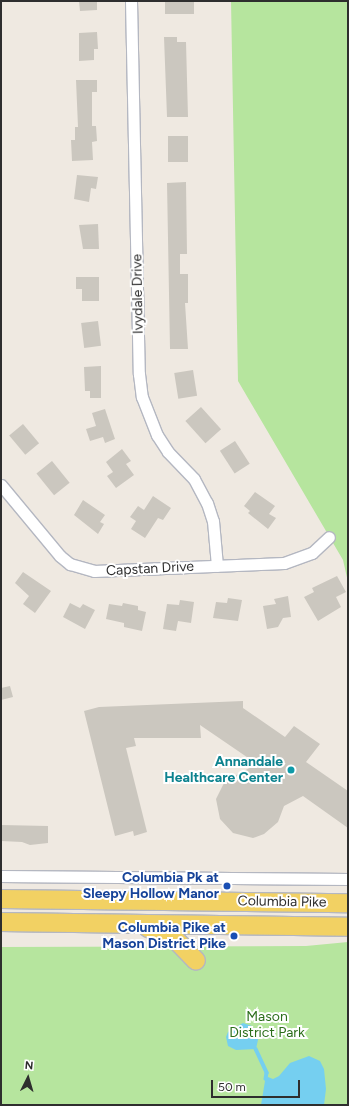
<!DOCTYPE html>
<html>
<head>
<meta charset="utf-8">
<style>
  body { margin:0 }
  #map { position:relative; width:349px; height:1106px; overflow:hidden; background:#efe9e1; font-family:Figtree,sans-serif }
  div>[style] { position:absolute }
  .green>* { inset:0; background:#b6e59e }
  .water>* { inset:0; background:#75cff0 }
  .stream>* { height:3.5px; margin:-1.75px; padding:0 1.75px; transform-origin:1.75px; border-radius:1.75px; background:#75cff0 }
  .building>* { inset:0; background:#cbc7bf; transform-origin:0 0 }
  .roads { filter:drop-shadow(1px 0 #b4b7c1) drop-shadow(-1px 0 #b4b7c1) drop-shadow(0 1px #b4b7c1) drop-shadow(0 -1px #b4b7c1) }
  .street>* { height:11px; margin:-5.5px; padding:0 5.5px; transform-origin:5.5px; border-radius:5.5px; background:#fff }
  .primary>* { height:18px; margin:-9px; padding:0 9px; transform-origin:9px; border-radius:9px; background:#f2d163 }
  .dots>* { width:11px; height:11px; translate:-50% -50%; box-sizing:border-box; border:2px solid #fff; border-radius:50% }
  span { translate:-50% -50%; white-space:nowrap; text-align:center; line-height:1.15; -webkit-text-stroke:4px #fff; paint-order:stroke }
  .street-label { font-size:14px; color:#2e2e2e }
  .culture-label { font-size:14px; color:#0d838f; font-weight:700 }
  .right { translate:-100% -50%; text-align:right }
  .transit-label { font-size:14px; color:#164399; font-weight:700 }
  .park-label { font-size:14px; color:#2c6e1b }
  .frame { position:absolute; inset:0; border:2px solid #2e2e2e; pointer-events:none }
  .north { position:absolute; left:8px; top:1058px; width:40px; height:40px; -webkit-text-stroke:3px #fff; paint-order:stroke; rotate:5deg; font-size:11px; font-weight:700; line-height:16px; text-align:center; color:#2e2e2e }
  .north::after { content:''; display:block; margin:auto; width:14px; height:18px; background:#2e2e2e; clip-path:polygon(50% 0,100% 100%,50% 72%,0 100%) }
  .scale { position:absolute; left:211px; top:1080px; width:89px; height:18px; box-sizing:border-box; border:2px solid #2e2e2e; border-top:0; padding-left:5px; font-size:12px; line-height:14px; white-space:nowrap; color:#2e2e2e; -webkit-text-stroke:3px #fff; paint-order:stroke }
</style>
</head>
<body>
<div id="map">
  <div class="green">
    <i style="clip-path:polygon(231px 1px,348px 1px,348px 582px,343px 560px,238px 381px)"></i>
    <i style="clip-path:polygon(348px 942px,348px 1105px,1px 1105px,1px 947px,306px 946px)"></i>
  </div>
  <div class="water">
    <i style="clip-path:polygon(243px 1023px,252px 1026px,259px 1035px,256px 1049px,236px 1050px,228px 1046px,226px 1037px,228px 1032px)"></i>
    <i style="clip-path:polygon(309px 1056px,320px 1061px,324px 1069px,326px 1089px,324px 1105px,261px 1105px,265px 1081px,268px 1077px,273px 1079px,279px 1076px,290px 1063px)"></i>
  </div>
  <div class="stream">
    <i style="left:256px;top:1049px;width:26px;rotate:65deg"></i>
    <i style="left:267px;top:1073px;width:6px;rotate:99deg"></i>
  </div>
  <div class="building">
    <i style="clip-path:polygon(79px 1px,97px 1px,97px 10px,80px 11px)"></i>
    <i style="left:165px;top:1px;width:29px;height:13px"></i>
    <i style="clip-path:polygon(97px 32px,98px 49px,94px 49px,94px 60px,79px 61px,79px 33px)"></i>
    <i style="clip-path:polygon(164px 37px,177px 37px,177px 42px,186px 42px,188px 117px,167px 117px)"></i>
    <i style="clip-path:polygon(76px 80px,97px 80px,97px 92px,92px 92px,92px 126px,96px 126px,97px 141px,92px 142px,93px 160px,72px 161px,71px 140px,75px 140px,75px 127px,78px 127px)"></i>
    <i style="left:168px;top:136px;width:20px;height:26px"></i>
    <i style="clip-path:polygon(77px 175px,98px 177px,96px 189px,91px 188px,89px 202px,74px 199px)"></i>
    <i style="clip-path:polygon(186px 182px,187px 254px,180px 254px,180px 274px,188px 274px,188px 303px,185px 303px,188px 349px,170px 349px,167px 183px)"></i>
    <i style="clip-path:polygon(98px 224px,99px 249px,83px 249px,79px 225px)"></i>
    <i style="clip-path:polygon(76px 277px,99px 277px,99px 301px,82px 301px,82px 289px,76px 289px)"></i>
    <i style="left:98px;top:321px;width:25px;height:17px;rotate:83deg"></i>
    <i style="clip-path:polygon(101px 366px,101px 398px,90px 398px,90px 391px,85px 391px,84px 367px)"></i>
    <i style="left:193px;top:370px;width:26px;height:19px;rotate:81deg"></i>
    <i style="left:201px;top:407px;width:30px;height:21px;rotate:48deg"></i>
    <i style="clip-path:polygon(105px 409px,115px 439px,105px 443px,103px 437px,90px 441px,86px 429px,96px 426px,92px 413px)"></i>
    <i style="left:23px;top:424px;width:25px;height:18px;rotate:50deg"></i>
    <i style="left:235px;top:441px;width:27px;height:18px;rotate:57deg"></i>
    <i style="clip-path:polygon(122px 449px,131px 461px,126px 464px,134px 475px,116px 488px,107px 476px,113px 472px,106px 462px)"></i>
    <i style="left:52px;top:461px;width:28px;height:20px;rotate:51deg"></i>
    <i style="clip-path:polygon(255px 492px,275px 506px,269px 514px,276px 518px,268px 529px,248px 513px,250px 511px,244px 506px)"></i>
    <i style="clip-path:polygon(153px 496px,171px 508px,163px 520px,158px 518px,145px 538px,131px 529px,136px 521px,130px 517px,138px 506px,144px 510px)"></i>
    <i style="clip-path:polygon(83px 500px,105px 515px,100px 522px,104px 524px,98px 534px,74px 515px)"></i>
    <i style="clip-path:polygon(23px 572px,51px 591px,35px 613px,23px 604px,29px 596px,15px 583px)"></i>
    <i style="clip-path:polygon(337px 576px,346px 592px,336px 597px,341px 607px,318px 621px,304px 597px,314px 592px,312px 588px)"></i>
    <i style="clip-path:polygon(288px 596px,291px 617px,283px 618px,278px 627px,267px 629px,263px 606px,276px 604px,274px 599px)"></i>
    <i style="clip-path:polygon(228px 598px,242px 600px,238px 621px,213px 618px,216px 602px,227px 603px)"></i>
    <i style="clip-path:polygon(180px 600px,194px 602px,191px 623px,178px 621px,176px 631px,163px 629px,167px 604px,179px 605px)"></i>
    <i style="clip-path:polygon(70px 603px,80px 608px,83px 604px,95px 610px,85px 629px,63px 617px)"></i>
    <i style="clip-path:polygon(123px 603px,138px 606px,138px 610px,146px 612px,142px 631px,124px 627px,124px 623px,106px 619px,109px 604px,122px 606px)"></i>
    <i style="clip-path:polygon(10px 686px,13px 697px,1px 700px,1px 688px)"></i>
    <i style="clip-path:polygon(243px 701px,243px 708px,285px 737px,294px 726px,320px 744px,306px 762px,348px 791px,348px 828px,303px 796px,284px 806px,278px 822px,264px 834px,253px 838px,233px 833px,220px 819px,216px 799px,225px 781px,257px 764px,200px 725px,201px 738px,134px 738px,136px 746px,126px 748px,147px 832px,134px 836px,133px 831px,115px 836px,84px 711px,99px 707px)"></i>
    <i style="clip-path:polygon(1px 825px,48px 826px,48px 843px,30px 845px,22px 842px,1px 841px)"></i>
  </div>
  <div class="roads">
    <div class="street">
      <i style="left:131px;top:1px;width:373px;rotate:88.8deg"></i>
      <i style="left:139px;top:374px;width:23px;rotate:83deg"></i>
      <i style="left:142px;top:397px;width:41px;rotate:68.5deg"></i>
      <i style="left:157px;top:435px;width:20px;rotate:57deg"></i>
      <i style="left:168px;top:452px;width:37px;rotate:46deg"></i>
      <i style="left:194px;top:479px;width:27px;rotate:62deg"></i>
      <i style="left:207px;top:503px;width:19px;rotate:72deg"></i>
      <i style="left:213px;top:521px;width:45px;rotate:84.9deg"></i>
      <i style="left:1px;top:485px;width:92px;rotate:50.3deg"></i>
      <i style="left:60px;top:556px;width:13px;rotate:39deg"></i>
      <i style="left:70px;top:564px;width:25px;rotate:16deg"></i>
      <i style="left:94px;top:571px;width:190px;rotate:-2.4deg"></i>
      <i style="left:284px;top:563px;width:30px;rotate:-20deg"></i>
      <i style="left:312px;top:553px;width:23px;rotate:-43deg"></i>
      <i style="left:1px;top:876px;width:347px;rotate:0.5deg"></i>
    </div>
    <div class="primary">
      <i style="left:1px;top:899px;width:347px;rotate:0.7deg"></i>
      <i style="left:1px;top:922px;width:347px;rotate:0.8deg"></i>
      <i style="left:148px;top:928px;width:29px;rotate:22deg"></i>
      <i style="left:175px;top:939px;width:30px;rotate:46deg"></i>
    </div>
  </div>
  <div class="dots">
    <i style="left:291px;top:770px;background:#0f9aa8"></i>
    <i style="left:227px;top:886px;background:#1a4fb4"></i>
    <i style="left:234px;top:936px;background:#1a4fb4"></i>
  </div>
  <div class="street-label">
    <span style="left:138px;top:294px;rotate:-91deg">Ivydale Drive</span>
    <span style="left:150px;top:569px;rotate:-3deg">Capstan Drive</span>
    <span style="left:282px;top:902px;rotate:1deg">Columbia Pike</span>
  </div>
  <div class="culture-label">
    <span class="right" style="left:283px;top:770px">Annandale<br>Healthcare Center</span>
  </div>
  <div class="transit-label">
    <span class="right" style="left:219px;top:886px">Columbia Pk at<br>Sleepy Hollow Manor</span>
    <span class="right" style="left:226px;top:936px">Columbia Pike at<br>Mason District Pike</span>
  </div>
  <div class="park-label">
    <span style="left:267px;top:1025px">Mason<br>District Park</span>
  </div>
  <div class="frame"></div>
  <div class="north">N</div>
  <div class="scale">50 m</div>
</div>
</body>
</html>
